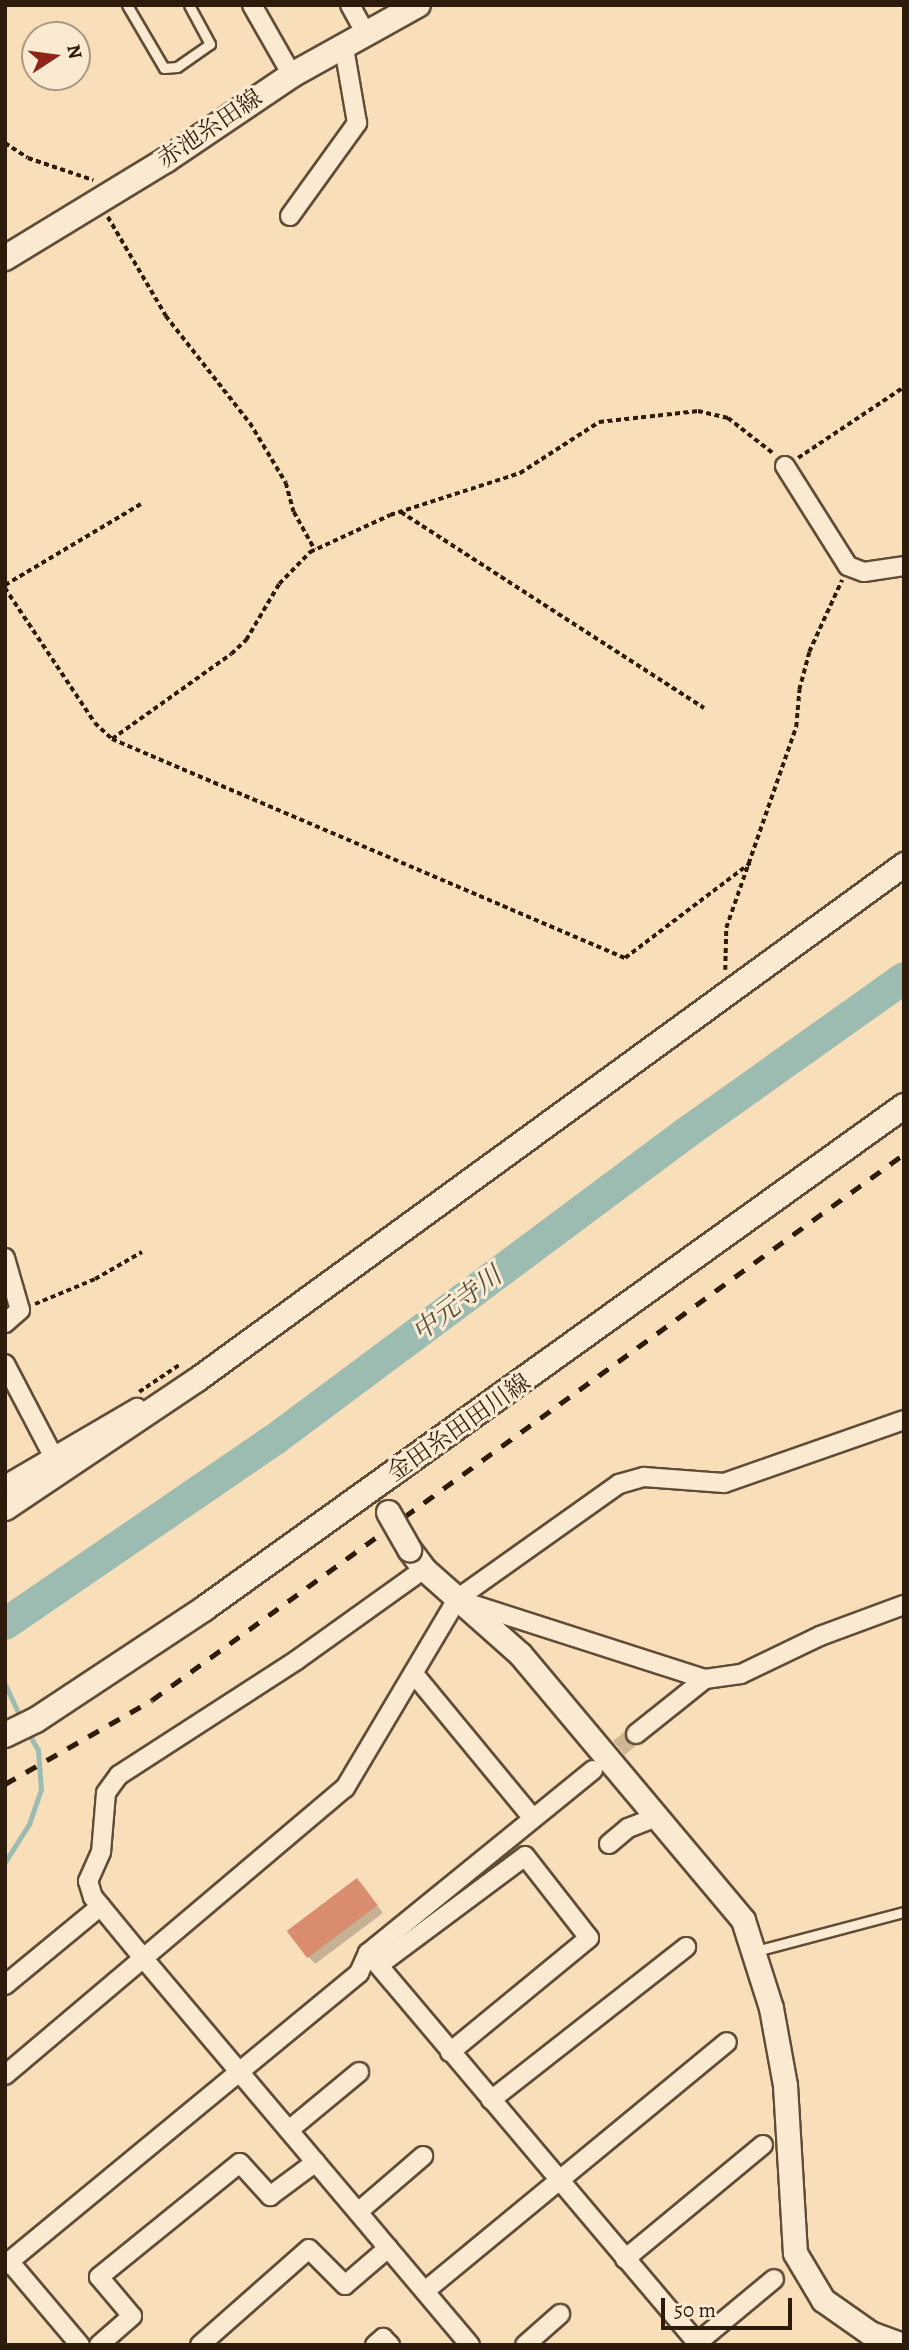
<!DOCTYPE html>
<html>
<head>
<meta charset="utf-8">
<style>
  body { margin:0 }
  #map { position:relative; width:909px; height:2350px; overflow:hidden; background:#f8deb9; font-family:Alegreya,"Noto Serif JP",serif }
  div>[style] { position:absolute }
  .shadow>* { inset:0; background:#0003 }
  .stream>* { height:5px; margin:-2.5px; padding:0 2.5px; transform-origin:2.5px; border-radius:2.5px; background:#9dbcb1 }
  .river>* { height:32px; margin:-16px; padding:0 16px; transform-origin:16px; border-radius:16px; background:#9dbcb1 }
  .building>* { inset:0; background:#d98d6e; transform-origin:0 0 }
  .minor-tunnel>* { height:18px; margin-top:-9px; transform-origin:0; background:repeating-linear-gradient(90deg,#cfb796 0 18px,transparent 0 27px) }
  .path>* { height:3.5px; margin-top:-1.75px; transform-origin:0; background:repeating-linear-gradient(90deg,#2d1c0c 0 5px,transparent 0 8.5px) }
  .roads { filter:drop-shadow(2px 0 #604c37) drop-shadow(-2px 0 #604c37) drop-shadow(0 2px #604c37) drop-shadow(0 -2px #604c37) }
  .service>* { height:9px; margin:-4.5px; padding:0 4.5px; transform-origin:4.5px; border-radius:4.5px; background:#faead2 }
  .minor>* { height:18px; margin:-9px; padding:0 9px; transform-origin:9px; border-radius:9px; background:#faead2 }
  .tertiary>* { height:23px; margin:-11.5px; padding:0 11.5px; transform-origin:11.5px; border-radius:11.5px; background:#faead2 }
  .secondary>* { height:24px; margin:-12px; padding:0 12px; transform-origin:12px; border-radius:12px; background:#faead2 }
  .rail>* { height:5px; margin-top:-2.5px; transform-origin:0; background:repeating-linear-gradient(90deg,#2d1c0c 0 12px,transparent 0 24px) }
  .bridges { filter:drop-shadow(2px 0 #604c37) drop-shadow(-2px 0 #604c37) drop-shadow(0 2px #604c37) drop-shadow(0 -2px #604c37) }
  .tertiary-bridge>* { height:23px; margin:-11.5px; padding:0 11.5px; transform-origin:11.5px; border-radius:11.5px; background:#faead2 }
  span { translate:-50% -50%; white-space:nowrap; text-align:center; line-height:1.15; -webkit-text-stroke:6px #faead2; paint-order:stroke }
  .street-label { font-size:24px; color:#2d1c0c }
  .water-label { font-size:26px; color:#4f4c3e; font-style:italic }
  .frame { position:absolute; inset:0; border:7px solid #2d1c0c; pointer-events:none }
  .north { position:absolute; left:21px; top:21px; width:70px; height:70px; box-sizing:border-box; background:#faead2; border:2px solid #a89883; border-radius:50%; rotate:77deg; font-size:19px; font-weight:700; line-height:28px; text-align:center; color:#2d1c0c }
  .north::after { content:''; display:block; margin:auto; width:24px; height:32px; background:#8f2418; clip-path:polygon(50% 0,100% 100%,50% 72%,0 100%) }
  .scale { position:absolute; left:661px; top:2298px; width:131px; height:32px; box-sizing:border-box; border:4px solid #2d1c0c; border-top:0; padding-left:9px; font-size:21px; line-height:24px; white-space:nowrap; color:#2d1c0c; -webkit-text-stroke:5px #faead2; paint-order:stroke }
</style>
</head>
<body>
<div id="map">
  <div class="shadow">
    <i style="clip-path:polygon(364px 1887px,383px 1913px,315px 1964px,308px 1956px)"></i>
  </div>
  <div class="stream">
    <i style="left:5px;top:1684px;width:41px;rotate:65.3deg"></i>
    <i style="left:5px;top:1862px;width:45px;rotate:-57.7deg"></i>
    <i style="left:29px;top:1824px;width:36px;rotate:-71deg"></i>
    <i style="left:41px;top:1790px;width:40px;rotate:-94.3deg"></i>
    <i style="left:38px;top:1750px;width:20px;rotate:-120deg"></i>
  </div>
  <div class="river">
    <i style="left:5px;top:1624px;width:326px;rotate:-34.4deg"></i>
    <i style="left:274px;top:1440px;width:514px;rotate:-36.69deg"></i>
    <i style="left:686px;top:1133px;width:267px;rotate:-35.4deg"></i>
  </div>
  <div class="building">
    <i style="left:357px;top:1878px;width:34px;height:88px;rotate:53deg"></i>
  </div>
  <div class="minor-tunnel">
    <i style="left:598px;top:1765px;width:49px;rotate:-39.2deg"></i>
  </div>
  <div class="path">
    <i style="left:5px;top:143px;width:27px;rotate:33deg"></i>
    <i style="left:28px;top:158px;width:69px;rotate:18.7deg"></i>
    <i style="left:108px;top:217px;width:115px;rotate:59.6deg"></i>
    <i style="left:166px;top:316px;width:136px;rotate:51.9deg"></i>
    <i style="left:250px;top:423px;width:70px;rotate:59deg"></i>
    <i style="left:286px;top:483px;width:30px;rotate:75deg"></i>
    <i style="left:294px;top:512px;width:43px;rotate:61.1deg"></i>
    <i style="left:798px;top:458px;width:128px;rotate:-33.8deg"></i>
    <i style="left:401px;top:512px;width:361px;rotate:32.9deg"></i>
    <i style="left:5px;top:585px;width:158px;rotate:-30.8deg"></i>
    <i style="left:5px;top:588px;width:162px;rotate:56.3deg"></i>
    <i style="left:95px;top:723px;width:23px;rotate:43deg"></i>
    <i style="left:112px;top:739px;width:558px;rotate:23.12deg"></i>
    <i style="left:625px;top:958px;width:157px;rotate:-37.2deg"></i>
    <i style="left:112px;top:739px;width:146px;rotate:-35.5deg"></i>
    <i style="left:231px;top:654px;width:21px;rotate:-43deg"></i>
    <i style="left:246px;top:640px;width:65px;rotate:-59.5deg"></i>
    <i style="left:279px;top:584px;width:45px;rotate:-45.9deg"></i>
    <i style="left:310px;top:552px;width:88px;rotate:-24.8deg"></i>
    <i style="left:390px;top:515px;width:137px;rotate:-17.9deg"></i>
    <i style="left:520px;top:473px;width:94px;rotate:-32.8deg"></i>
    <i style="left:599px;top:422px;width:100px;rotate:-6.3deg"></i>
    <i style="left:698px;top:411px;width:31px;rotate:13deg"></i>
    <i style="left:728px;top:418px;width:58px;rotate:38deg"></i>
    <i style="left:725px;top:970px;width:42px;rotate:-88.6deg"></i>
    <i style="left:726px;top:928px;width:213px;rotate:-70.8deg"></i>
    <i style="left:796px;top:727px;width:37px;rotate:-85deg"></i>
    <i style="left:799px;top:690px;width:39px;rotate:-75deg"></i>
    <i style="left:809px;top:652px;width:79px;rotate:-65.4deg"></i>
    <i style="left:35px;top:1304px;width:65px;rotate:-22.6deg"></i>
    <i style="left:95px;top:1279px;width:54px;rotate:-29.9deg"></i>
    <i style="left:139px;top:1392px;width:48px;rotate:-34deg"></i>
  </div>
  <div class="roads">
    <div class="service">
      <i style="left:127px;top:5px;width:73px;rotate:59.6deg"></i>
      <i style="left:164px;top:68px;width:13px;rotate:-4deg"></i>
      <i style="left:177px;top:67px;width:40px;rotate:-34.9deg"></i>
      <i style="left:210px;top:44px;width:44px;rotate:-118.3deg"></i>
      <i style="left:756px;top:1951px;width:153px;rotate:-14.8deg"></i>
    </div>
    <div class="minor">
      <i style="left:252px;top:5px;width:81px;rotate:60.3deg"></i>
      <i style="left:350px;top:5px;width:35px;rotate:61deg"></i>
      <i style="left:290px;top:216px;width:115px;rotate:-54.2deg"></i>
      <i style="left:357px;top:123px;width:76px;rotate:-99.8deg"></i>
      <i style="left:785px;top:466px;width:118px;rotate:57.8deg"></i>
      <i style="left:848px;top:566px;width:17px;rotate:21deg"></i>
      <i style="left:864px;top:572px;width:40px;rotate:-8.5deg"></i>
      <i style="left:5px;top:1258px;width:54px;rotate:73.9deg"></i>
      <i style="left:20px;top:1310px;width:20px;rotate:139deg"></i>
      <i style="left:5px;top:1364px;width:102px;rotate:62.4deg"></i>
      <i style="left:5px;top:1485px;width:153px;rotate:-30.3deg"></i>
      <i style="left:424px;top:1569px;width:156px;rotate:144.4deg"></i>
      <i style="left:297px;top:1660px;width:212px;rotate:147.1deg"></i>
      <i style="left:119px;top:1775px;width:22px;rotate:126deg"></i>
      <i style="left:106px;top:1793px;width:59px;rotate:94.8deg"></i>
      <i style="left:101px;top:1852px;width:32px;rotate:114deg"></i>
      <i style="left:88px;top:1881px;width:17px;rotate:73deg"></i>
      <i style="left:93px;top:1897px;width:80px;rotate:50.6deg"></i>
      <i style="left:144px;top:1959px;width:505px;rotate:49.82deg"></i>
      <i style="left:462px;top:1601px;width:255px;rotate:17.8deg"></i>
      <i style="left:705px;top:1679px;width:36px;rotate:-8deg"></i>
      <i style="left:741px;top:1674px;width:88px;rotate:-25.7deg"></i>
      <i style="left:820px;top:1636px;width:90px;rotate:-20.3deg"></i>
      <i style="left:414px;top:1674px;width:185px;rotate:50.5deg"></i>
      <i style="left:636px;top:1734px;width:88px;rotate:-38.6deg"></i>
      <i style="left:609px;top:1844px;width:25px;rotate:-40deg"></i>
      <i style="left:628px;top:1828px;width:31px;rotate:-21deg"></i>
      <i style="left:368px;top:1953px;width:513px;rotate:49.82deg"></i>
      <i style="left:379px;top:1965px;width:182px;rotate:-36.7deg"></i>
      <i style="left:525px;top:1856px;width:104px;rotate:52deg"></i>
      <i style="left:589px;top:1938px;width:180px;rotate:140.6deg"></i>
      <i style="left:5px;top:1985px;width:124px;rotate:-39.5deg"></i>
      <i style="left:5px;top:2075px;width:445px;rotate:-40.2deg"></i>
      <i style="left:345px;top:1788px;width:220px;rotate:-59.3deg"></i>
      <i style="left:457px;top:1599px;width:199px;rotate:-35.4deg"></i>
      <i style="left:619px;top:1484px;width:26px;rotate:-16deg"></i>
      <i style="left:644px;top:1477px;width:80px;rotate:4.3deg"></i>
      <i style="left:724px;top:1483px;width:191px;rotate:-19.3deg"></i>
      <i style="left:491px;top:2100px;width:248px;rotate:-38.1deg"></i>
      <i style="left:289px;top:2130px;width:91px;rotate:-39.6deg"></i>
      <i style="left:358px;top:2212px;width:86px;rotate:-40.7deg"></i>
      <i style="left:625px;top:2259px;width:179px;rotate:-39.6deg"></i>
      <i style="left:9px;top:2261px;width:110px;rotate:49.8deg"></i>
      <i style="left:5px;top:2265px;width:459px;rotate:-39.5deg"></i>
      <i style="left:359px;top:1973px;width:22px;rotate:-66deg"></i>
      <i style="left:368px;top:1953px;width:290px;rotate:-39.1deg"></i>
      <i style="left:425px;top:2291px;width:391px;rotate:-39.5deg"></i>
      <i style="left:697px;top:2343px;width:100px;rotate:-39.7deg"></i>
      <i style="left:99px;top:2345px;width:44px;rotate:-41.3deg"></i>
      <i style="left:132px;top:2316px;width:51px;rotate:-130.2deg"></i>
      <i style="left:99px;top:2277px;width:181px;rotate:-39deg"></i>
      <i style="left:240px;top:2163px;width:45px;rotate:47.7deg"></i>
      <i style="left:270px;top:2196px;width:57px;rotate:-36.5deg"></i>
      <i style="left:200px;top:2345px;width:145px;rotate:-41.4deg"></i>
      <i style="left:309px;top:2249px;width:51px;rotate:45deg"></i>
      <i style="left:345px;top:2285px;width:57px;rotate:-40.7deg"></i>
      <i style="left:375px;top:2345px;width:11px;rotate:-41deg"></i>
      <i style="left:383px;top:2338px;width:10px;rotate:45deg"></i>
      <i style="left:525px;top:2345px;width:47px;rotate:-41.5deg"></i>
    </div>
    <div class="tertiary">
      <i style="left:5px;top:1508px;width:231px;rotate:-33.9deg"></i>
      <i style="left:197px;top:1379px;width:875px;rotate:-36.07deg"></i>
      <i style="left:409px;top:1549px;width:25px;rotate:53deg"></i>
      <i style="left:424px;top:1569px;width:128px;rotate:41.5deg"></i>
      <i style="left:520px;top:1654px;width:347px;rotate:50deg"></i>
      <i style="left:743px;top:1920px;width:92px;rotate:72.3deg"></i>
      <i style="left:771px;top:2008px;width:78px;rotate:79.7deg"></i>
      <i style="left:785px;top:2085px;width:168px;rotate:86.6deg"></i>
      <i style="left:795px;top:2253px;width:55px;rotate:59.2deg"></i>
      <i style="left:823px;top:2300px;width:57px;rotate:35.1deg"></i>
      <i style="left:870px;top:2333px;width:35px;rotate:20deg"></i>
    </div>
    <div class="secondary">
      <i style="left:5px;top:258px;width:188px;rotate:-31.3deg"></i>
      <i style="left:166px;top:160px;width:152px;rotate:-34deg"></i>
      <i style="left:292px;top:75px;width:144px;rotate:-29.1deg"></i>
      <i style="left:5px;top:1735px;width:34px;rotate:-26deg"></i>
      <i style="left:36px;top:1720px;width:203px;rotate:-33.5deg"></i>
      <i style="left:205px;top:1608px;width:861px;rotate:-35.68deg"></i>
    </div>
  </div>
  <div class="rail">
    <i style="left:5px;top:1784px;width:169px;rotate:-29.7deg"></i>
    <i style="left:152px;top:1700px;width:929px;rotate:-35.98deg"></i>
  </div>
  <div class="bridges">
    <div class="tertiary-bridge">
      <i style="left:388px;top:1512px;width:43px;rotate:60.4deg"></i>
    </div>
  </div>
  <div class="street-label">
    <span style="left:210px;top:129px;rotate:-34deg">赤池糸田線</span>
    <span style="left:459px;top:1428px;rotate:-35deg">金田糸田田川線</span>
  </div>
  <div class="water-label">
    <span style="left:457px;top:1304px;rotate:-37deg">中元寺川</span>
  </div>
  <div class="frame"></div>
  <div class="north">N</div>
  <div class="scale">50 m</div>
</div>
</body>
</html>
